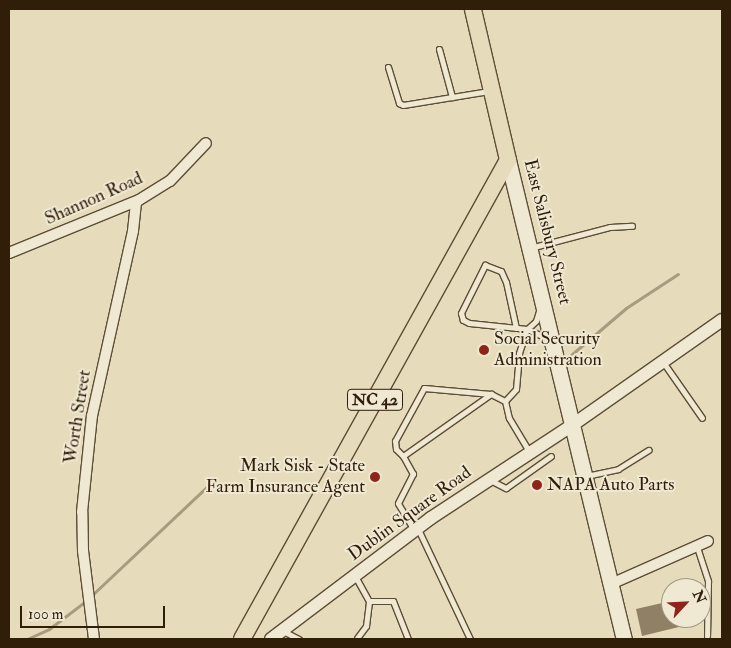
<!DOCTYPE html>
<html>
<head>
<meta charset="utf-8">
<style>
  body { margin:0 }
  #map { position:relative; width:731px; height:648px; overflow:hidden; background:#e6dbbb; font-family:"IM FELL Double Pica",serif }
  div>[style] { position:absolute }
  .stream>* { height:3px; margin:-1.5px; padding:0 1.5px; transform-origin:1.5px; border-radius:1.5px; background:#a89b7e }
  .building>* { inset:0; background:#8f8066 }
  .roads { filter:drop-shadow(1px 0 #5e4d36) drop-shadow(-1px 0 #5e4d36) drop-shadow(0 1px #5e4d36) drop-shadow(0 -1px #5e4d36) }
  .service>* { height:5px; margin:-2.5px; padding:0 2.5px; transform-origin:2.5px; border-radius:2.5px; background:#efe8d3 }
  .minor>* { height:10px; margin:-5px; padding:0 5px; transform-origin:5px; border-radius:5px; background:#efe8d3 }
  .tertiary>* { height:12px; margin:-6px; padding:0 6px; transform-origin:6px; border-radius:6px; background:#efe8d3 }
  .secondary>* { height:15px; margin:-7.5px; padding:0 7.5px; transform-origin:7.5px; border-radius:7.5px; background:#efe8d3 }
  .primary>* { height:16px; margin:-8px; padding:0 8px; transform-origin:8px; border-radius:8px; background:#e6dbbb }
  .dots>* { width:14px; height:14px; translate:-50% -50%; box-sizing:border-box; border:2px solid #efe8d3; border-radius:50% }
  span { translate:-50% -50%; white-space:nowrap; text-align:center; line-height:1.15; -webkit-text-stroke:4px #efe8d3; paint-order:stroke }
  .shield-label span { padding:1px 4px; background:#efe8d3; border:1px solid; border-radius:4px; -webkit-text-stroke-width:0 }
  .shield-label { font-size:16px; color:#301e09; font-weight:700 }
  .street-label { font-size:18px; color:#301e09 }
  .poi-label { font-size:18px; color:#301e09 }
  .left { translate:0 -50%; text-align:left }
  .right { translate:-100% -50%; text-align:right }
  .frame { position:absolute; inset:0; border:10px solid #301e09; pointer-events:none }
  .north { position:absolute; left:661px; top:578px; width:50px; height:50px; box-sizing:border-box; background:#efe8d3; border:1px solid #a39782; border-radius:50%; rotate:65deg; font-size:14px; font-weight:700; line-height:20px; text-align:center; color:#301e09 }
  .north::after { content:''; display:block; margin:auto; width:18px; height:22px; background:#8f2418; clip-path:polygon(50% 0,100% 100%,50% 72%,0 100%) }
  .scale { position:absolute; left:20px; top:606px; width:145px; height:22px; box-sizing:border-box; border:2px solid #301e09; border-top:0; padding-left:6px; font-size:15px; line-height:18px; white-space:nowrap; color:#301e09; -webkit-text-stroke:4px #efe8d3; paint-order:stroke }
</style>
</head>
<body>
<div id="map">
  <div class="stream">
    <i style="left:571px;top:355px;width:72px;rotate:-40.5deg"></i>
    <i style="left:626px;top:308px;width:62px;rotate:-33.2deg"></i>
    <i style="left:92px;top:595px;width:166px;rotate:-43.3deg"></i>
    <i style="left:27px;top:639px;width:24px;rotate:-24deg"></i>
    <i style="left:49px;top:629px;width:48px;rotate:-37.3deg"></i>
  </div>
  <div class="building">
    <i style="clip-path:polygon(671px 601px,671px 618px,685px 618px,687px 625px,642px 636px,636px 609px)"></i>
  </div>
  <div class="roads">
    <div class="service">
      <i style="left:439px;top:49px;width:50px;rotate:74.8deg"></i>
      <i style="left:388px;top:67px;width:38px;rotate:73deg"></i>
      <i style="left:399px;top:103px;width:4px;rotate:27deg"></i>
      <i style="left:403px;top:105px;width:87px;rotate:-9.2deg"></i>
      <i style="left:530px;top:248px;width:83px;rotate:-14.7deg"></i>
      <i style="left:610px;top:227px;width:22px;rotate:-3deg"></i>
      <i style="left:539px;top:311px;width:10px;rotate:107deg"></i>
      <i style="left:536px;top:321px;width:12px;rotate:138deg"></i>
      <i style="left:527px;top:329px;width:23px;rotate:25deg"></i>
      <i style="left:663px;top:362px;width:68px;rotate:55.1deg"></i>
      <i style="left:505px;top:401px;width:16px;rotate:-47deg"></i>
      <i style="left:516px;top:389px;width:36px;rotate:-85deg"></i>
      <i style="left:519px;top:353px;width:25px;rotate:-72deg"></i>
      <i style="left:527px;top:329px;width:58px;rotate:-174.1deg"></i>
      <i style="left:469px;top:323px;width:7px;rotate:-153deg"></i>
      <i style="left:463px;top:320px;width:7px;rotate:-106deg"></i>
      <i style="left:461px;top:313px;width:54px;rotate:-63.4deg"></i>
      <i style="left:485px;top:265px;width:17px;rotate:21deg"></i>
      <i style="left:501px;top:271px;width:12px;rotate:66deg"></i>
      <i style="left:506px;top:282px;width:47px;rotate:77.7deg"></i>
      <i style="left:403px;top:456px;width:10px;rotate:-135deg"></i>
      <i style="left:396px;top:449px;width:8px;rotate:-97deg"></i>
      <i style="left:395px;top:441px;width:60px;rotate:-61.3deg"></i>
      <i style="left:424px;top:388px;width:67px;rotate:5.1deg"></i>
      <i style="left:586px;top:476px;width:33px;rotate:-12deg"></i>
      <i style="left:618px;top:469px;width:36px;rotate:-32deg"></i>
      <i style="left:490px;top:480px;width:18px;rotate:27deg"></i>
      <i style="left:506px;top:488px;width:55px;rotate:-35.4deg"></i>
      <i style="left:418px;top:529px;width:122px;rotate:64.7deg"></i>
      <i style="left:414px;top:530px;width:31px;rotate:-121deg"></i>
      <i style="left:398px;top:503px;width:33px;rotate:-63deg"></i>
      <i style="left:413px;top:474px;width:21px;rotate:-119deg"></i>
      <i style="left:403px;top:456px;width:108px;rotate:-35.2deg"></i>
      <i style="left:491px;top:394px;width:16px;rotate:27deg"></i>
      <i style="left:505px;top:401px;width:17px;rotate:77deg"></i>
      <i style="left:509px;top:418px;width:41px;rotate:59deg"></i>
      <i style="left:697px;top:547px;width:36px;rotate:72deg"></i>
      <i style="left:708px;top:581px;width:55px;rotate:91deg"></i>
      <i style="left:355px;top:576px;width:29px;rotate:61deg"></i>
      <i style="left:369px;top:601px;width:24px"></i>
      <i style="left:393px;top:601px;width:41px;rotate:68.5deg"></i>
      <i style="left:283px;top:631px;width:18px;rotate:27deg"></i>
      <i style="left:357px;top:638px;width:15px;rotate:-53deg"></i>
      <i style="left:366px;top:626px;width:25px;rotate:-83deg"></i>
    </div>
    <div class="minor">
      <i style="left:9px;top:253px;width:140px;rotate:-22.2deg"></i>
      <i style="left:139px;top:200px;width:36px;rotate:-32deg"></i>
      <i style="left:170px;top:181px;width:52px;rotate:-46.5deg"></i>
      <i style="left:611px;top:584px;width:106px;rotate:-23.9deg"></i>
      <i style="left:94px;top:639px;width:89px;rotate:-97.1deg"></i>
      <i style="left:83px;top:551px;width:39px;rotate:-91deg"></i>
      <i style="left:82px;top:512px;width:97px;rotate:-84.1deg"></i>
      <i style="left:92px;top:416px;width:189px;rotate:-77.5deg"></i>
      <i style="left:133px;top:231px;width:29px;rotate:-84deg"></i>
    </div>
    <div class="tertiary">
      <i style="left:271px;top:639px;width:201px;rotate:-37.1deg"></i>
      <i style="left:431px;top:518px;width:171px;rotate:-33.3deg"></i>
      <i style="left:574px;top:424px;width:181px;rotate:-35.1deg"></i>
    </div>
    <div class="secondary">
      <i style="left:508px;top:160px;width:493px;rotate:76.4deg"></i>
    </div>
    <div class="primary">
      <i style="left:242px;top:639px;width:548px;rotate:-60.96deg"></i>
      <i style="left:508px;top:160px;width:155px;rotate:-103.1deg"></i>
    </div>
  </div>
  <div class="dots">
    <i style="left:484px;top:350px;background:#8f2418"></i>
    <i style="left:375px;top:477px;background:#8f2418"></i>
    <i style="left:537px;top:485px;background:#8f2418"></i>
  </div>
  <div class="shield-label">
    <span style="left:375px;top:400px">NC 42</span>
  </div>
  <div class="street-label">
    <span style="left:94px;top:199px;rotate:-24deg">Shannon Road</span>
    <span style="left:547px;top:232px;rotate:76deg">East Salisbury Street</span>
    <span style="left:78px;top:417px;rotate:-81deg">Worth Street</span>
    <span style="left:410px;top:514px;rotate:-36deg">Dublin Square Road</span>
  </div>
  <div class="poi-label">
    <span class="left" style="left:494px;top:350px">Social Security<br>Administration</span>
    <span class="right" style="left:365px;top:477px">Mark Sisk - State<br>Farm Insurance Agent</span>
    <span class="left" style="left:547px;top:485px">NAPA Auto Parts</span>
  </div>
  <div class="frame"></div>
  <div class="north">N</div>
  <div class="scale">100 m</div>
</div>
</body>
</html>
